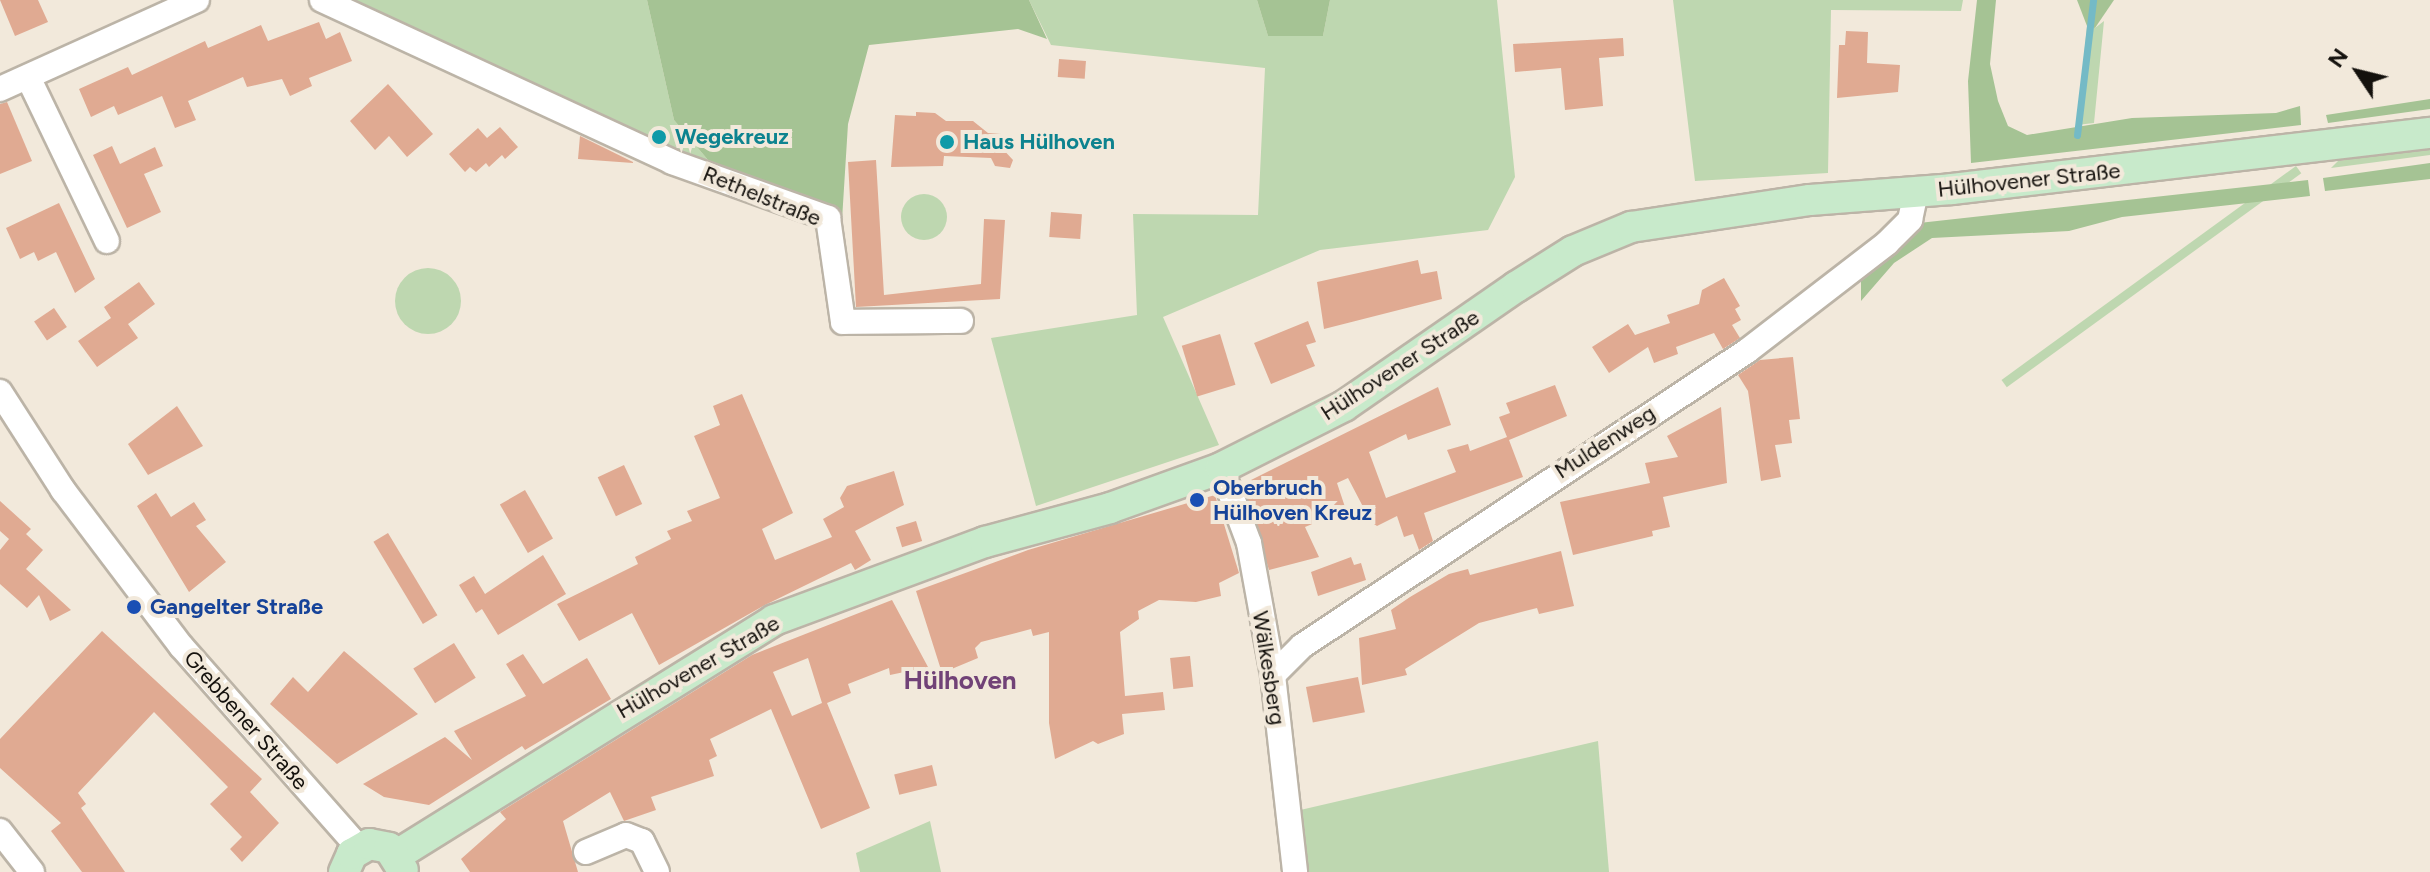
<!DOCTYPE html>
<html>
<head>
<meta charset="utf-8">
<style>
  body { margin:0 }
  #map { position:relative; width:2430px; height:872px; overflow:hidden; background:#f2e9db; font-family:Figtree,sans-serif }
  div>[style] { position:absolute }
  .green>* { inset:0; background:#bed7b0; transform-origin:0 0 }
  .round { border-radius:50% }
  .forest>* { inset:0; background:#a5c394 }
  .stream>* { height:7px; margin:-3.5px; padding:0 3.5px; transform-origin:3.5px; border-radius:3.5px; background:#74bac6 }
  .building>* { inset:0; background:#e0aa92; transform-origin:0 0 }
  .roads { filter:drop-shadow(2px 0 #bcb4a7) drop-shadow(-2px 0 #bcb4a7) drop-shadow(0 2px #bcb4a7) drop-shadow(0 -2px #bcb4a7) }
  .minor>* { height:24px; margin:-12px; padding:0 12px; transform-origin:12px; border-radius:12px; background:#fff }
  .major>* { height:30px; margin:-15px; padding:0 15px; transform-origin:15px; border-radius:15px; background:#c8eacb }
  .dots>* { width:22px; height:22px; translate:-50% -50%; box-sizing:border-box; border:4px solid #f2e9db; border-radius:50% }
  span { translate:-50% -50%; white-space:nowrap; text-align:center; line-height:1.15; -webkit-text-stroke:8px #f2e9db; paint-order:stroke }
  .culture-label { font-size:22px; color:#0d838f; font-weight:700 }
  .left { translate:0 -50%; text-align:left }
  .street-label { font-size:22px; color:#14110d }
  .transit-label { font-size:22px; color:#164399; font-weight:700 }
  .quarter-label { font-size:26px; color:#714277; font-weight:700 }
  .north { position:absolute; left:2318px; top:32px; width:80px; height:80px; -webkit-text-stroke:6px #f2e9db; paint-order:stroke; rotate:305deg; font-size:22px; font-weight:700; line-height:32px; text-align:center; color:#14110d }
  .north::after { content:''; display:block; margin:auto; width:28px; height:36px; background:#14110d; clip-path:polygon(50% 0,100% 100%,50% 72%,0 100%) }
</style>
</head>
<body>
<div id="map">
  <div class="green">
    <i style="clip-path:polygon(335px 0,647px 0,674px 120px,714px 167px,677px 160px)"></i>
    <i style="clip-path:polygon(1029px 0,1257px 0,1268px 36px,1323px 36px,1330px 0,1497px 0,1515px 177px,1488px 230px,1320px 250px,1163px 317px,1219px 445px,1036px 506px,991px 338px,1137px 315px,1133px 214px,1258px 215px,1265px 68px,1051px 45px)"></i>
    <i style="clip-path:polygon(1673px 0,1963px 0,1961px 11px,1831px 10px,1828px 173px,1695px 181px)"></i>
    <i style="clip-path:polygon(2104px 21px,2094px 123px,2077px 125px,2087px 26px,2095px 28px)"></i>
    <i style="clip-path:polygon(2430px 148px,2430px 155px,2331px 168px,2338px 161px)"></i>
    <i style="left:2296px;top:166px;width:9px;height:364px;rotate:54deg"></i>
    <i class="round" style="left:901px;top:194px;width:46px;height:46px"></i>
    <i class="round" style="left:395px;top:268px;width:66px;height:66px"></i>
    <i style="clip-path:polygon(1598px 741px,1609px 872px,1302px 872px,1296px 811px)"></i>
    <i style="clip-path:polygon(930px 821px,941px 872px,860px 872px,856px 853px)"></i>
  </div>
  <div class="forest">
    <i style="clip-path:polygon(647px 0,1029px 0,1047px 39px,1018px 29px,869px 45px,848px 124px,842px 220px,714px 167px,674px 120px)"></i>
    <i style="clip-path:polygon(1257px 0,1330px 0,1323px 36px,1268px 36px)"></i>
    <i style="clip-path:polygon(1977px 0,1996px 0,1990px 64px,1998px 101px,2008px 126px,2027px 135px,2132px 118px,2276px 113px,2300px 106px,2301px 125px,1971px 163px,1968px 81px)"></i>
    <i style="clip-path:polygon(2077px 0,2114px 0,2095px 28px,2087px 26px)"></i>
    <i style="clip-path:polygon(2430px 99px,2430px 109px,2328px 123px,2326px 115px)"></i>
    <i style="clip-path:polygon(2430px 163px,2430px 179px,2325px 191px,2323px 178px)"></i>
    <i style="clip-path:polygon(2308px 180px,2310px 196px,2122px 217px,2069px 231px,1932px 238px,1894px 263px,1861px 301px,1861px 277px,1919px 223px)"></i>
  </div>
  <div class="stream">
    <i style="left:2077px;top:135px;width:136px;rotate:-83.2deg"></i>
  </div>
  <div class="building">
    <i style="clip-path:polygon(0 0,38px 0,48px 22px,15px 36px)"></i>
    <i style="clip-path:polygon(319px 22px,326px 39px,340px 32px,352px 61px,309px 78px,312px 86px,290px 96px,282px 79px,247px 87px,243px 77px,188px 101px,196px 120px,175px 128px,162px 96px,118px 115px,114px 106px,91px 117px,79px 89px,128px 67px,132px 75px,205px 41px,208px 48px,261px 25px,268px 41px)"></i>
    <i style="clip-path:polygon(1846px 31px,1868px 32px,1867px 63px,1900px 65px,1898px 92px,1837px 98px,1839px 45px,1845px 45px)"></i>
    <i style="clip-path:polygon(1623px 38px,1624px 56px,1599px 58px,1603px 106px,1565px 110px,1561px 68px,1515px 72px,1513px 44px)"></i>
    <i style="left:1059px;top:59px;width:27px;height:18px;rotate:4deg"></i>
    <i style="clip-path:polygon(388px 84px,433px 134px,407px 157px,389px 136px,375px 150px,350px 121px)"></i>
    <i style="clip-path:polygon(7px 102px,32px 161px,0 174px,0 104px)"></i>
    <i style="clip-path:polygon(916px 112px,935px 113px,946px 121px,973px 121px,988px 133px,1001px 134px,1000px 146px,1013px 160px,1010px 168px,995px 166px,991px 158px,944px 156px,943px 166px,891px 167px,895px 115px,916px 116px)"></i>
    <i style="clip-path:polygon(500px 127px,518px 147px,505px 159px,502px 155px,489px 167px,486px 163px,476px 172px,470px 167px,465px 172px,449px 154px,478px 128px,487px 138px)"></i>
    <i style="clip-path:polygon(580px 136px,633px 162px,633px 163px,578px 159px)"></i>
    <i style="clip-path:polygon(112px 146px,120px 164px,155px 147px,163px 166px,144px 174px,161px 212px,127px 228px,93px 155px)"></i>
    <i style="clip-path:polygon(876px 160px,884px 295px,981px 284px,984px 219px,1005px 220px,1000px 299px,856px 307px,848px 162px)"></i>
    <i style="clip-path:polygon(59px 203px,95px 279px,75px 293px,56px 252px,38px 261px,34px 252px,20px 259px,6px 228px)"></i>
    <i style="left:1051px;top:212px;width:31px;height:25px;rotate:4deg"></i>
    <i style="clip-path:polygon(1418px 260px,1421px 274px,1437px 271px,1442px 299px,1324px 329px,1317px 282px)"></i>
    <i style="clip-path:polygon(1724px 278px,1740px 306px,1735px 309px,1741px 320px,1732px 325px,1740px 338px,1723px 349px,1714px 333px,1676px 347px,1678px 354px,1654px 363px,1648px 347px,1609px 373px,1592px 347px,1628px 324px,1635px 335px,1670px 323px,1667px 315px,1699px 304px,1702px 290px)"></i>
    <i style="clip-path:polygon(139px 282px,155px 304px,128px 324px,138px 338px,97px 367px,78px 341px,111px 318px,104px 307px)"></i>
    <i style="left:54px;top:308px;width:23px;height:24px;rotate:56deg"></i>
    <i style="clip-path:polygon(1308px 321px,1316px 342px,1306px 345px,1315px 366px,1271px 384px,1254px 343px)"></i>
    <i style="left:1220px;top:334px;width:53px;height:40px;rotate:73deg"></i>
    <i style="clip-path:polygon(1793px 357px,1800px 419px,1789px 420px,1792px 443px,1775px 445px,1781px 477px,1761px 481px,1748px 391px,1738px 375px,1760px 360px)"></i>
    <i style="clip-path:polygon(1555px 385px,1567px 416px,1509px 440px,1523px 477px,1424px 513px,1433px 541px,1419px 550px,1413px 534px,1404px 537px,1397px 516px,1377px 526px,1371px 522px,1348px 478px,1337px 483px,1346px 510px,1305px 527px,1319px 557px,1269px 570px,1243px 484px,1438px 387px,1451px 425px,1408px 440px,1406px 434px,1369px 452px,1386px 498px,1456px 472px,1447px 450px,1468px 444px,1470px 451px,1507px 437px,1499px 417px,1510px 413px,1506px 403px)"></i>
    <i style="clip-path:polygon(742px 394px,793px 513px,762px 529px,775px 560px,832px 537px,823px 519px,844px 507px,840px 498px,847px 486px,894px 471px,904px 505px,855px 531px,871px 560px,855px 570px,851px 563px,765px 605px,659px 665px,632px 613px,579px 641px,557px 604px,638px 564px,635px 557px,671px 539px,667px 531px,692px 521px,687px 511px,720px 498px,694px 436px,720px 425px,713px 406px)"></i>
    <i style="clip-path:polygon(177px 406px,203px 446px,148px 475px,128px 444px)"></i>
    <i style="clip-path:polygon(1721px 407px,1727px 483px,1663px 497px,1670px 527px,1652px 531px,1653px 536px,1573px 555px,1560px 502px,1650px 483px,1645px 463px,1678px 457px,1667px 436px)"></i>
    <i style="left:624px;top:465px;width:43px;height:29px;rotate:65deg"></i>
    <i style="left:525px;top:490px;width:56px;height:29px;rotate:60deg"></i>
    <i style="clip-path:polygon(156px 493px,171px 517px,194px 502px,206px 520px,196px 526px,226px 562px,189px 592px,137px 506px)"></i>
    <i style="clip-path:polygon(1215px 495px,1239px 573px,1219px 583px,1221px 596px,1196px 602px,1159px 600px,1138px 611px,1139px 619px,1120px 632px,1125px 696px,1163px 692px,1165px 710px,1122px 714px,1124px 734px,1098px 744px,1093px 741px,1055px 759px,1049px 723px,1049px 632px,1033px 636px,1031px 629px,981px 642px,975px 648px,978px 658px,942px 673px,916px 591px,1028px 550px)"></i>
    <i style="clip-path:polygon(0 501px,31px 529px,26px 534px,43px 550px,26px 569px,71px 610px,50px 621px,39px 595px,27px 608px,0 584px,0 550px,9px 539px,0 531px)"></i>
    <i style="left:916px;top:521px;width:21px;height:21px;rotate:73deg"></i>
    <i style="left:388px;top:533px;width:96px;height:17px;rotate:59deg"></i>
    <i style="clip-path:polygon(1561px 551px,1574px 606px,1539px 614px,1537px 608px,1479px 623px,1405px 669px,1407px 675px,1362px 685px,1359px 638px,1396px 629px,1391px 610px,1410px 597px,1449px 574px,1468px 569px,1470px 575px)"></i>
    <i style="clip-path:polygon(543px 555px,566px 594px,498px 635px,482px 609px,476px 613px,459px 585px,474px 576px,485px 594px)"></i>
    <i style="clip-path:polygon(1351px 557px,1354px 565px,1361px 563px,1366px 580px,1318px 596px,1311px 572px)"></i>
    <i style="clip-path:polygon(evenodd,892px 600px,928px 667px,890px 675px,889px 668px,848px 684px,851px 693px,827px 703px,870px 808px,821px 829px,771px 709px,710px 739px,717px 756px,709px 760px,714px 776px,651px 797px,656px 810px,624px 821px,610px 792px,563px 821px,578px 872px,470px 872px,461px 859px,506px 819px,500px 812px,752px 655px,892px 600px,808px 658px,822px 703px,792px 716px,773px 672px,808px 658px)"></i>
    <i style="clip-path:polygon(102px 631px,262px 779px,250px 792px,279px 823px,242px 862px,230px 849px,242px 837px,210px 804px,228px 787px,154px 712px,78px 793px,86px 804px,81px 808px,125px 872px,82px 872px,51px 831px,61px 823px,0 768px,0 739px)"></i>
    <i style="left:454px;top:643px;width:41px;height:48px;rotate:58deg"></i>
    <i style="clip-path:polygon(344px 651px,418px 714px,337px 764px,270px 704px,293px 677px,308px 692px)"></i>
    <i style="clip-path:polygon(523px 654px,543px 684px,587px 658px,611px 699px,525px 750px,522px 746px,429px 805px,384px 797px,363px 784px,445px 737px,472px 760px,454px 731px,526px 696px,506px 664px)"></i>
    <i style="left:1190px;top:656px;width:31px;height:20px;rotate:84deg"></i>
    <i style="left:1358px;top:677px;width:36px;height:53px;rotate:79deg"></i>
    <i style="left:932px;top:765px;width:21px;height:39px;rotate:76deg"></i>
  </div>
  <div class="roads">
    <div class="minor">
      <i style="left:322px;top:0;width:386px;rotate:24.8deg"></i>
      <i style="left:672px;top:162px;width:166px;rotate:19.7deg"></i>
      <i style="left:828px;top:218px;width:105px;rotate:81.8deg"></i>
      <i style="left:843px;top:322px;width:118px;rotate:-0.5deg"></i>
      <i style="left:28px;top:77px;width:182px;rotate:64.3deg"></i>
      <i style="left:0;top:89px;width:216px;rotate:-24.3deg"></i>
      <i style="left:0;top:392px;width:117px;rotate:57.3deg"></i>
      <i style="left:63px;top:490px;width:196px;rotate:52.9deg"></i>
      <i style="left:181px;top:646px;width:269px;rotate:48.6deg"></i>
      <i style="left:1221px;top:468px;width:80px;rotate:69.5deg"></i>
      <i style="left:1249px;top:543px;width:134px;rotate:79.7deg"></i>
      <i style="left:1273px;top:675px;width:198px;rotate:83.6deg"></i>
      <i style="left:1273px;top:675px;width:41px;rotate:-45deg"></i>
      <i style="left:1302px;top:646px;width:534px;rotate:-33.54deg"></i>
      <i style="left:1747px;top:351px;width:177px;rotate:-37.6deg"></i>
      <i style="left:1887px;top:243px;width:33px;rotate:-45deg"></i>
      <i style="left:1910px;top:220px;width:29px;rotate:-78deg"></i>
      <i style="left:0;top:831px;width:52px;rotate:52deg"></i>
      <i style="left:586px;top:852px;width:43px;rotate:-23deg"></i>
      <i style="left:626px;top:835px;width:17px;rotate:21deg"></i>
      <i style="left:642px;top:841px;width:34px;rotate:64deg"></i>
    </div>
    <div class="major">
      <i style="left:397px;top:855px;width:444px;rotate:-31.9deg"></i>
      <i style="left:774px;top:620px;width:225px;rotate:-20.3deg"></i>
      <i style="left:985px;top:542px;width:130px;rotate:-15.2deg"></i>
      <i style="left:1110px;top:508px;width:118px;rotate:-19.8deg"></i>
      <i style="left:1221px;top:468px;width:138px;rotate:-26.8deg"></i>
      <i style="left:1344px;top:406px;width:209px;rotate:-34.7deg"></i>
      <i style="left:1516px;top:287px;width:67px;rotate:-32.3deg"></i>
      <i style="left:1573px;top:251px;width:63px;rotate:-22.5deg"></i>
      <i style="left:1631px;top:227px;width:181px;rotate:-8.6deg"></i>
      <i style="left:1810px;top:200px;width:142px;rotate:-4.4deg"></i>
      <i style="left:1952px;top:189px;width:481px;rotate:-6.7deg"></i>
      <i style="left:344px;top:872px;width:20px;rotate:-66deg"></i>
      <i style="left:352px;top:854px;width:20px;rotate:-30deg"></i>
      <i style="left:369px;top:844px;width:20px;rotate:11deg"></i>
      <i style="left:389px;top:848px;width:26px;rotate:58deg"></i>
    </div>
  </div>
  <div class="dots">
    <i style="left:659px;top:137px;background:#0f9aa8"></i>
    <i style="left:947px;top:142px;background:#0f9aa8"></i>
    <i style="left:1197px;top:500px;background:#1a4fb4"></i>
    <i style="left:134px;top:607px;background:#1a4fb4"></i>
  </div>
  <div class="culture-label">
    <span class="left" style="left:675px;top:137px">Wegekreuz</span>
    <span class="left" style="left:963px;top:142px">Haus Hülhoven</span>
  </div>
  <div class="street-label">
    <span style="left:2029px;top:180px;rotate:-6deg">Hülhovener Straße</span>
    <span style="left:762px;top:196px;rotate:22deg">Rethelstraße</span>
    <span style="left:1400px;top:365px;rotate:-33deg">Hülhovener Straße</span>
    <span style="left:1605px;top:442px;rotate:-33deg">Muldenweg</span>
    <span style="left:698px;top:667px;rotate:-30deg">Hülhovener Straße</span>
    <span style="left:1269px;top:668px;rotate:81deg">Wälkesberg</span>
    <span style="left:246px;top:720px;rotate:49deg">Grebbener Straße</span>
  </div>
  <div class="transit-label">
    <span class="left" style="left:1213px;top:500px">Oberbruch<br>Hülhoven Kreuz</span>
    <span class="left" style="left:150px;top:607px">Gangelter Straße</span>
  </div>
  <div class="quarter-label">
    <span style="left:960px;top:681px">Hülhoven</span>
  </div>
  <div class="north">N</div>
</div>
</body>
</html>
